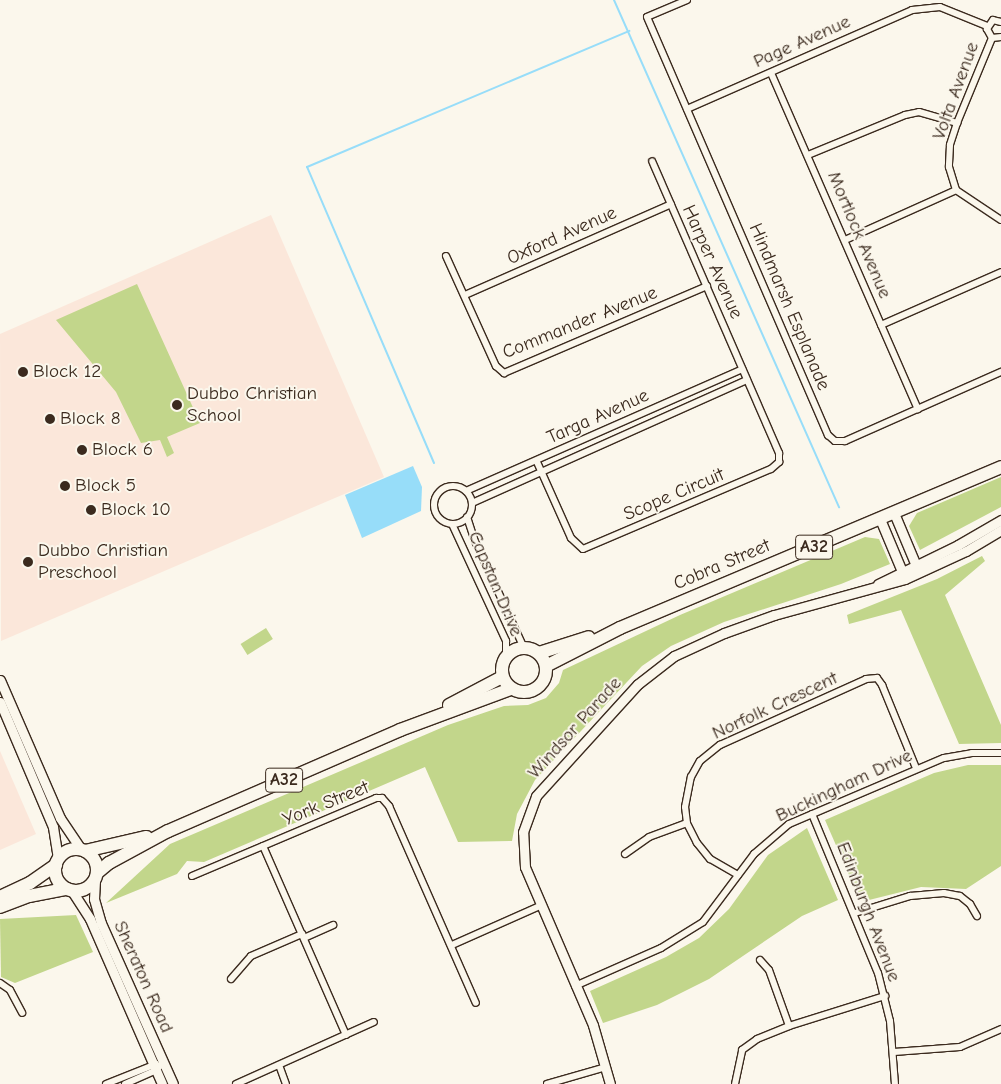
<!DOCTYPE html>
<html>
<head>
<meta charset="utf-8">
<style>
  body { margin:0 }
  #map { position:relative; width:1001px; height:1084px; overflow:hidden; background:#fbf7ec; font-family:"Comic Neue",sans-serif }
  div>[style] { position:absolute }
  .built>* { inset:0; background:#fbe7da }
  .green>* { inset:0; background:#c2d68b; transform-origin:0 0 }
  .water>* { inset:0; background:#97ddf9 }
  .stream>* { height:2px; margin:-1px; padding:0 1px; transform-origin:1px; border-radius:1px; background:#97ddf9 }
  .roads { filter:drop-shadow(1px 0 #3b2a1e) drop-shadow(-1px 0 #3b2a1e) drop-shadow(0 1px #3b2a1e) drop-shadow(0 -1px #3b2a1e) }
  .street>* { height:6px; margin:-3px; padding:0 3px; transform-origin:3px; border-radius:3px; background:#fbf7ec }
  .street>.ring { margin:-3px; padding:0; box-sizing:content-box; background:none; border:6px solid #fbf7ec; border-radius:50% }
  .secondary>* { height:9px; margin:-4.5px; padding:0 4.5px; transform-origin:4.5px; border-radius:4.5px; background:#fbf7ec }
  .highway>* { height:12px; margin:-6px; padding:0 6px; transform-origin:6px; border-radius:6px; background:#fbf7ec }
  .highway>.ring { margin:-6px; padding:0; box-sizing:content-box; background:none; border:12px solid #fbf7ec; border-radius:50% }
  .dots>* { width:14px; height:14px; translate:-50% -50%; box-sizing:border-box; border:2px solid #fbf7ec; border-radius:50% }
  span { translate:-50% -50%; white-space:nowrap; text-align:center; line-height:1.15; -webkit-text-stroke:4px #fbf7ec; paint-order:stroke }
  .shield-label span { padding:1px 4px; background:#fbf7ec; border:1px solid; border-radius:4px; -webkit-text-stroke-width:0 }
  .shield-label { font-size:18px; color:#3b2a1e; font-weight:700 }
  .street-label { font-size:19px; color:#3b2a1e }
  .poi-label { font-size:19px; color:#3b2a1e }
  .left { translate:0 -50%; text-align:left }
</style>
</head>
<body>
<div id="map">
  <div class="built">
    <i style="clip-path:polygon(271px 215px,384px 477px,1px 641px,0 334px)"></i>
    <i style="clip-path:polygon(0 751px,36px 834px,0 850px)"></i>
  </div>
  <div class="green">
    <i style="clip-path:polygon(137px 284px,200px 423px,167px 437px,174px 453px,167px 457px,160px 440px,141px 443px,116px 392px,56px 320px)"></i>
    <i style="clip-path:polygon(1001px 477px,1001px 507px,920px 550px,909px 526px,917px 513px)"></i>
    <i style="clip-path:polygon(865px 537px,879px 539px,890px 564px,841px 584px,724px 622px,671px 646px,642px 666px,535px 780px,517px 814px,512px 841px,458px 842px,425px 767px,204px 862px,187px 861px,177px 874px,106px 903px,170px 844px,448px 725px,504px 706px,528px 705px,546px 698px,559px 683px,563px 670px,680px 615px)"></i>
    <i style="clip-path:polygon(982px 556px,985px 561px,945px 595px,1001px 725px,1001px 743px,959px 744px,901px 610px,849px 624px,847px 615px,937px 579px)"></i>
    <i style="left:266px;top:628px;width:13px;height:30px;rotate:58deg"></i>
    <i style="clip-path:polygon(968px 765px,1001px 765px,1001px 866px,966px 889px,921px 887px,865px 901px,859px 898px,825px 820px,934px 773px)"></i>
    <i style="clip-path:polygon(807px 828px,838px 900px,802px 916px,709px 979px,657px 1005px,603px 1023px,590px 991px,666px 957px,699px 938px,729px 909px,768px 855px)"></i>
    <i style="clip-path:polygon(76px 915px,93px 952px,15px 983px,1px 977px,0 919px)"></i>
  </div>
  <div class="water">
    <i style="clip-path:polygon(413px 466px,422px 487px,421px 511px,362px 538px,345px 495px)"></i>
  </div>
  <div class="stream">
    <i style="left:614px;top:0;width:555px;rotate:66.07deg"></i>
    <i style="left:434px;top:463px;width:322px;rotate:-113.2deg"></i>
    <i style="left:307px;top:167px;width:350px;rotate:-22.9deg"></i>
  </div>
  <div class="roads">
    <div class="street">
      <i style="left:687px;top:0;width:43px;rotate:157deg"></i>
      <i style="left:647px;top:17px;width:456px;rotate:66.6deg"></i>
      <i style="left:828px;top:435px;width:9px;rotate:41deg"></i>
      <i style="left:835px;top:441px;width:10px"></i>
      <i style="left:845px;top:441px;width:171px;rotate:-23.9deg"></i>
      <i style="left:1001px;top:22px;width:8px;rotate:-166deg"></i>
      <i style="left:993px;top:20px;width:11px;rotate:124deg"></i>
      <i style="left:987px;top:29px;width:10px;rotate:61deg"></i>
      <i style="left:992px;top:38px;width:9px;rotate:-6deg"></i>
      <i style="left:992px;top:38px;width:92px;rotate:112.4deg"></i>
      <i style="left:957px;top:123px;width:23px;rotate:108deg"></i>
      <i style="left:950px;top:145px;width:22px;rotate:93deg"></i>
      <i style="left:949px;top:167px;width:24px;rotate:73deg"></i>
      <i style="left:956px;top:190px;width:54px;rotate:33.7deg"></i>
      <i style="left:771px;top:73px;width:367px;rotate:66.4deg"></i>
      <i style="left:687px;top:109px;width:246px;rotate:-23.7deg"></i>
      <i style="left:912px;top:10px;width:28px;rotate:-6deg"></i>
      <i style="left:940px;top:7px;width:51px;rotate:22deg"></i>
      <i style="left:808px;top:155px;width:105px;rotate:-22.4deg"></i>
      <i style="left:905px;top:115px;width:14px;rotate:-12deg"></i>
      <i style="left:919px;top:112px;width:40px;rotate:16deg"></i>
      <i style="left:845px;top:240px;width:122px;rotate:-24.2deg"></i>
      <i style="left:446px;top:256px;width:121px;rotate:65.6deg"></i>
      <i style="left:496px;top:366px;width:11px;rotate:41deg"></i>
      <i style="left:504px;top:373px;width:221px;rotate:-23.2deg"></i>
      <i style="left:465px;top:295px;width:225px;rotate:-23.8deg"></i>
      <i style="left:881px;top:325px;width:131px;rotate:-23.8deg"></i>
      <i style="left:537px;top:462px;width:83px;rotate:65.9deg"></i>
      <i style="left:571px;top:538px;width:16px;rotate:43deg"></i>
      <i style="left:583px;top:549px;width:204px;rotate:-23.1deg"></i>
      <i style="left:771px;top:469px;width:11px;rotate:-41deg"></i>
      <i style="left:779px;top:462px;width:9px;rotate:-90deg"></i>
      <i style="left:779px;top:453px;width:318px;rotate:-113.5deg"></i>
      <i class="ring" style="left:434px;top:486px;width:32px;height:32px"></i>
      <i style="left:466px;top:491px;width:302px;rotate:-23.8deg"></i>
      <i style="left:472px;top:503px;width:301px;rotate:-24.1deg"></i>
      <i style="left:467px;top:517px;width:23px;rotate:72deg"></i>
      <i style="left:474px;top:539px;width:120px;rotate:65.4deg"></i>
      <i style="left:452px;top:524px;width:129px;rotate:65.2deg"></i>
      <i style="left:506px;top:641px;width:16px;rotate:90deg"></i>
      <i style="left:812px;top:814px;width:172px;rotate:67.5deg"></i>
      <i style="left:878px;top:973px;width:49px;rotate:76deg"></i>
      <i style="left:890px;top:1021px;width:63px;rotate:85.5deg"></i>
      <i style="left:625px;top:854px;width:29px;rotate:-35deg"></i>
      <i style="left:649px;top:837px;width:40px;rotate:-20.2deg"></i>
      <i style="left:738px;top:875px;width:32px;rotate:-150deg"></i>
      <i style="left:710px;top:859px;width:21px;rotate:-129deg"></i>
      <i style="left:697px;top:843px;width:22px;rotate:-117deg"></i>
      <i style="left:687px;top:823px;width:16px;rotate:-97deg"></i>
      <i style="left:685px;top:807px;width:31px;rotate:-79deg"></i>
      <i style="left:691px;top:777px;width:18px;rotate:-61deg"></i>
      <i style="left:700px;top:761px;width:26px;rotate:-39deg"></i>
      <i style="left:720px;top:745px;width:160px;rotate:-24.3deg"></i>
      <i style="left:866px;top:679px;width:11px;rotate:-5deg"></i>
      <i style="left:877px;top:678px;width:9px;rotate:54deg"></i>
      <i style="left:882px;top:685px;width:90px;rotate:67.7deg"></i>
      <i style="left:192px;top:876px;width:77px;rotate:-22.9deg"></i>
      <i style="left:855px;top:913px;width:58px;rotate:-17.2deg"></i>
      <i style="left:910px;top:896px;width:34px;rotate:-5deg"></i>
      <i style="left:944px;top:893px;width:16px;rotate:11deg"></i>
      <i style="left:960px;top:896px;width:13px;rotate:39deg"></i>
      <i style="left:970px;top:904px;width:14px;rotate:60deg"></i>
      <i style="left:304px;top:938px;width:32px;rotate:-24deg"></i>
      <i style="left:452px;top:945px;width:96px;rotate:-23.9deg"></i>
      <i style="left:760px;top:960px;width:13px;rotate:48deg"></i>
      <i style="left:769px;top:970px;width:59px;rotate:70.3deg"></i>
      <i style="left:231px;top:979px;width:30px;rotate:-49deg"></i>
      <i style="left:251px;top:956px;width:56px;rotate:-23.3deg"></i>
      <i style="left:0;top:983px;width:12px;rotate:35deg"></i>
      <i style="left:10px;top:990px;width:26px;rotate:62deg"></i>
      <i style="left:575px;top:986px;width:94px;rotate:-23.8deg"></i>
      <i style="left:661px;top:948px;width:49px;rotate:-31.8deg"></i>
      <i style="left:703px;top:922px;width:85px;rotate:-53.1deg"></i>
      <i style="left:754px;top:854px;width:46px;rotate:-40.6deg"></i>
      <i style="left:789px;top:824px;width:168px;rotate:-23.1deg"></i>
      <i style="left:944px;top:758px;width:28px;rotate:-10deg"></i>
      <i style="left:972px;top:753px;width:29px"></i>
      <i style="left:346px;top:1035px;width:206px;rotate:-113.7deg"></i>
      <i style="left:263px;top:846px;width:123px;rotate:-23deg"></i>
      <i style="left:376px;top:798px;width:6px"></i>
      <i style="left:382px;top:798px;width:11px;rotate:49deg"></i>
      <i style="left:389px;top:806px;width:215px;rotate:66.2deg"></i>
      <i style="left:894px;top:1052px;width:66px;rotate:-4.3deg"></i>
      <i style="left:960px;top:1047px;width:45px;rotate:-23.7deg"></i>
      <i style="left:279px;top:1065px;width:20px;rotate:70deg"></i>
      <i style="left:106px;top:1084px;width:54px;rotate:-21.8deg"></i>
      <i style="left:125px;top:1084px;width:34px;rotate:-24deg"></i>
      <i style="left:156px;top:1070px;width:10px;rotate:-45deg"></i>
      <i style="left:236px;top:1084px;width:151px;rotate:-24.2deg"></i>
      <i style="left:547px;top:1084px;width:61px;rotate:-16.1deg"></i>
      <i style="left:735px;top:1084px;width:35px;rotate:-78deg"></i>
      <i style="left:742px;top:1050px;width:19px;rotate:-36deg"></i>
      <i style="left:757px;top:1039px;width:35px;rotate:-22deg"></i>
      <i style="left:789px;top:1026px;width:101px;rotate:-17.4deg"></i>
    </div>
    <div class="secondary">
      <i style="left:894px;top:513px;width:60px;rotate:67.3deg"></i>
      <i style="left:880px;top:519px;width:60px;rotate:67.3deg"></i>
      <i style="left:878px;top:584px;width:89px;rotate:-26deg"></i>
      <i style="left:958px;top:545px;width:50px;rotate:-30.2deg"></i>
      <i style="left:0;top:680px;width:150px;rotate:66.5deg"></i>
      <i style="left:60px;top:818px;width:37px;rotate:56deg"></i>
      <i style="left:0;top:702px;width:136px;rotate:67deg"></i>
      <i style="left:53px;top:827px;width:32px;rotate:81deg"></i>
      <i style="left:95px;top:880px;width:19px;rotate:93deg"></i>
      <i style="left:94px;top:899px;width:25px;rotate:74deg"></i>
      <i style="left:101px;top:923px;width:176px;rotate:65.9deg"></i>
      <i style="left:72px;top:891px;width:33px;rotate:57deg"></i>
      <i style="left:90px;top:919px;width:180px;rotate:66.4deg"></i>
      <i style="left:610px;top:1084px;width:61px;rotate:-106.1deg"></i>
      <i style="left:593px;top:1025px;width:172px;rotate:-113.3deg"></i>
      <i style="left:525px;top:867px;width:35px;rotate:-93deg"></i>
      <i style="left:523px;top:832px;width:38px;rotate:-70deg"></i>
      <i style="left:536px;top:796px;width:151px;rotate:-47.7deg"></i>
      <i style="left:638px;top:684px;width:46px;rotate:-37.9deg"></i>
      <i style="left:674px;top:656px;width:55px;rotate:-24.7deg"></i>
      <i style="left:724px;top:633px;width:53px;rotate:-19.8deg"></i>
      <i style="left:774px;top:615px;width:136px;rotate:-15.4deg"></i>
      <i style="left:905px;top:579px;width:67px;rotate:-24.7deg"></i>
      <i style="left:966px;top:551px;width:41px;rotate:-31deg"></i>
    </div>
    <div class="highway">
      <i class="ring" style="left:502px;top:648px;width:32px;height:32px"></i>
      <i style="left:539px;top:653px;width:52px;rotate:-17.7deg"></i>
      <i style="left:546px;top:666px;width:83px;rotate:-27.2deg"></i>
      <i style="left:620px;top:628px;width:414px;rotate:-22.9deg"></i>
      <i style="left:449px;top:705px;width:60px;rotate:-27.8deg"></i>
      <i class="ring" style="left:55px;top:849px;width:30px;height:30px"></i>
      <i style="left:85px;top:851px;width:63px;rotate:-12.9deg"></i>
      <i style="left:97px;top:873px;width:16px;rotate:-40deg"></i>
      <i style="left:109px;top:863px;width:67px;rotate:-28.5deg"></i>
      <i style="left:168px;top:831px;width:253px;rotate:-23.5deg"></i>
      <i style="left:400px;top:730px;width:118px;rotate:-20.3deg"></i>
      <i style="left:0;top:897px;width:33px;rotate:-25deg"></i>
      <i style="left:30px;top:883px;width:32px;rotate:-35deg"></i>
      <i style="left:0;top:907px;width:31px;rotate:-21deg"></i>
      <i style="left:29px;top:896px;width:38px;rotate:-11deg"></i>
    </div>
  </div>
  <div class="dots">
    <i style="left:23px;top:372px;background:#3b2a1e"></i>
    <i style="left:177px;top:405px;background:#3b2a1e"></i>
    <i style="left:50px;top:419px;background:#3b2a1e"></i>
    <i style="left:82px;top:450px;background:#3b2a1e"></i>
    <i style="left:65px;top:486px;background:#3b2a1e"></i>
    <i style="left:91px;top:510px;background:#3b2a1e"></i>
    <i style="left:28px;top:562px;background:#3b2a1e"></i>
  </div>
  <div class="shield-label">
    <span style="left:814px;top:547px">A32</span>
    <span style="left:284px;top:780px">A32</span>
  </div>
  <div class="street-label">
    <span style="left:802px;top:42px;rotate:-24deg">Page Avenue</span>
    <span style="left:956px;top:91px;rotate:-70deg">Volta Avenue</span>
    <span style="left:859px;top:235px;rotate:67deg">Mortlock Avenue</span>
    <span style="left:562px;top:236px;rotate:-24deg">Oxford Avenue</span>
    <span style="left:712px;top:262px;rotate:66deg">Harper Avenue</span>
    <span style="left:789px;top:307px;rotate:67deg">Hindmarsh Esplanade</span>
    <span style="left:580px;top:323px;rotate:-22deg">Commander Avenue</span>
    <span style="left:598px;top:417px;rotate:-24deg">Targa Avenue</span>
    <span style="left:674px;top:495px;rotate:-23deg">Scope Circuit</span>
    <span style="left:722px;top:565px;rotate:-23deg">Cobra Street</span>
    <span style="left:495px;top:584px;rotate:67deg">Capstan Drive</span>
    <span style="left:775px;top:706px;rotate:-25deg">Norfolk Crescent</span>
    <span style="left:575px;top:728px;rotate:-48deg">Windsor Parade</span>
    <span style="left:844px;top:786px;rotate:-25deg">Buckingham Drive</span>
    <span style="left:326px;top:804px;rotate:-22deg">York Street</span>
    <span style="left:868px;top:912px;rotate:69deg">Edinburgh Avenue</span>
    <span style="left:143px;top:977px;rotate:66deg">Sheraton Road</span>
  </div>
  <div class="poi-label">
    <span class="left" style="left:33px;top:372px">Block 12</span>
    <span class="left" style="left:187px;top:405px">Dubbo Christian<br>School</span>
    <span class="left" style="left:60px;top:419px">Block 8</span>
    <span class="left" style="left:92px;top:450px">Block 6</span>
    <span class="left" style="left:75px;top:486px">Block 5</span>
    <span class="left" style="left:101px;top:510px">Block 10</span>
    <span class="left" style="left:38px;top:562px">Dubbo Christian<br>Preschool</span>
  </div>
</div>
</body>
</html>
